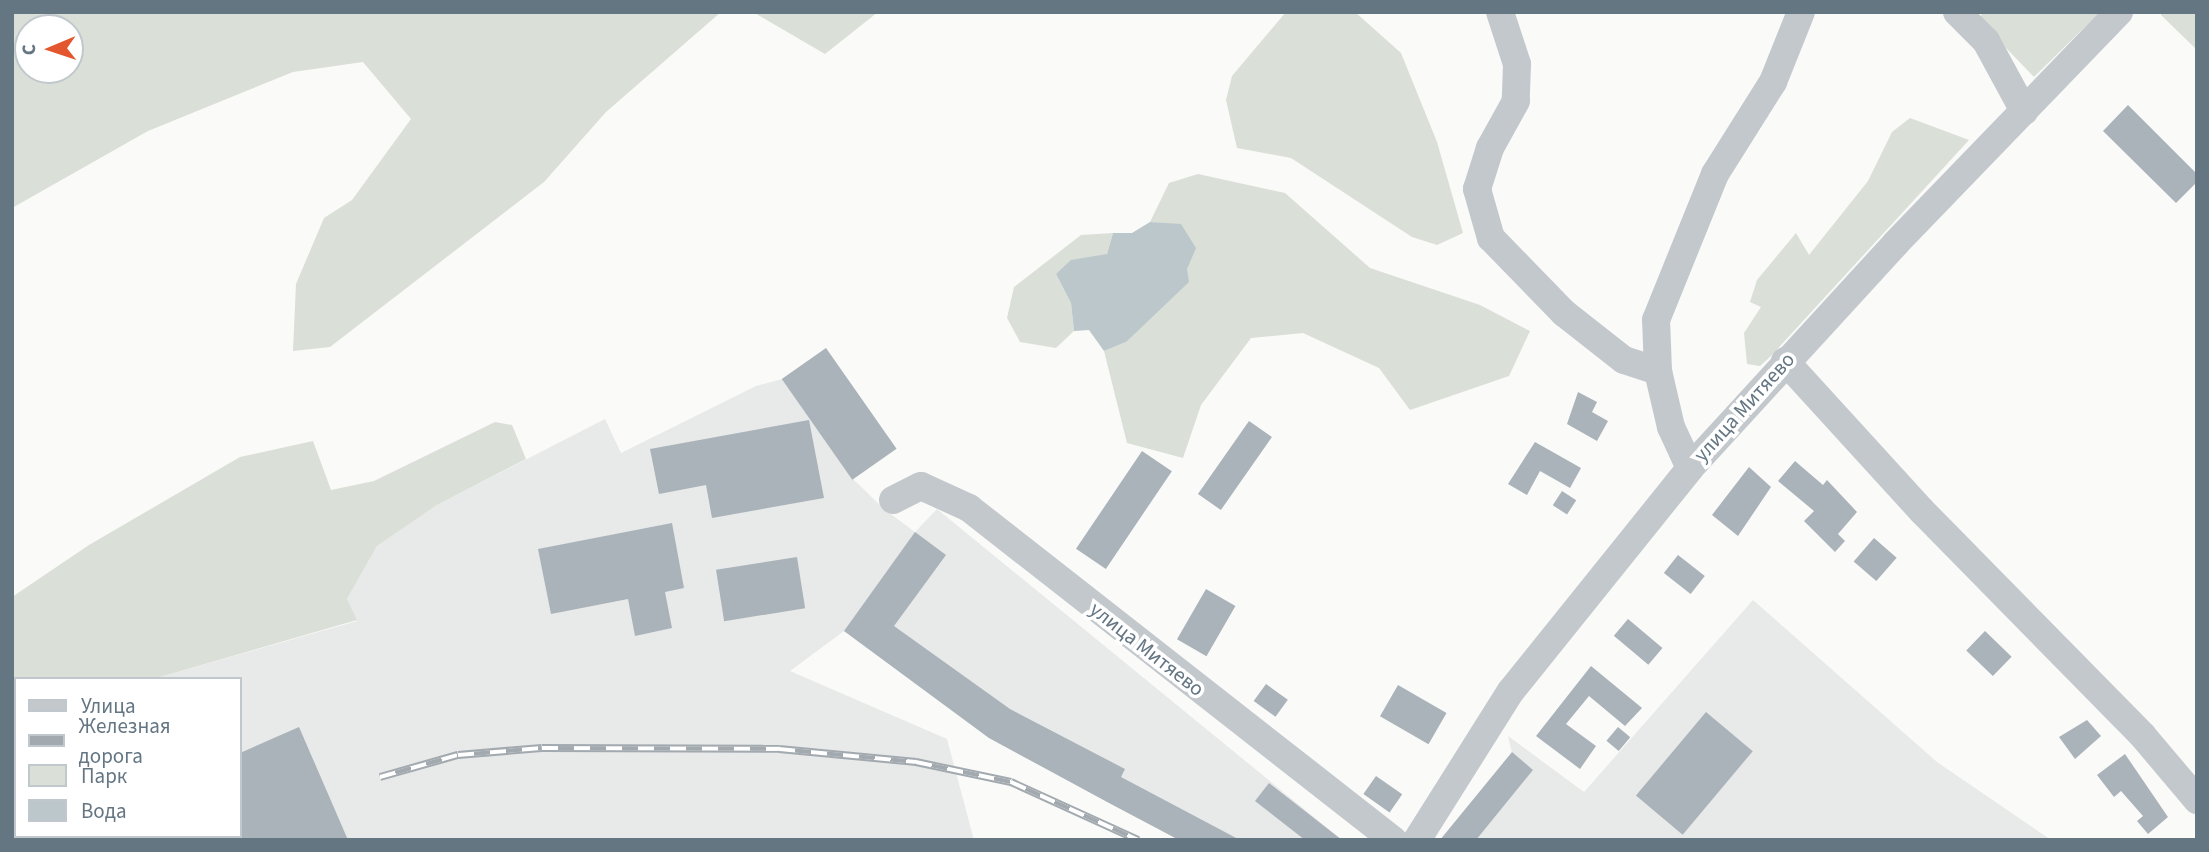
<!DOCTYPE html>
<html>
<head>
<meta charset="utf-8">
<style>
  body { margin:0 }
  #map { position:relative; width:2209px; height:852px; overflow:hidden; background:#fafaf8; font-family:"Source Sans 3",sans-serif }
  div>[style] { position:absolute }
  .built>* { inset:0; background:#e8e9e9 }
  .green>* { inset:0; background:#dadfd7 }
  .water>* { inset:0; background:#bbc7cb }
  .building>* { inset:0; background:#aab3b9; transform-origin:0 0 }
  .minor>* { height:28px; margin:-14px; padding:0 14px; transform-origin:14px; border-radius:14px; background:#c3c8cc }
  .rail>* { height:8px; margin-top:-4px; transform-origin:0; background:repeating-linear-gradient(90deg,#fff 0 16px,#a2aab0 0 32px); box-sizing:border-box; border-block:2px solid #a2aab0 }
  span { translate:-50% -50%; white-space:nowrap; text-align:center; line-height:1.15; -webkit-text-stroke:7px #fff; paint-order:stroke }
  .street-label { font-size:21px; color:#657683 }
  .frame { position:absolute; inset:0; border:14px solid #657683; pointer-events:none }
  .legend { position:absolute; left:14px; top:677px; width:228px; height:161px; box-sizing:border-box; background:#fff; border:2px solid #c1c8cd; margin:0; padding:9px 12px; list-style:none; font-size:21px; color:#657683 }
  .legend li { display:flex; align-items:center; gap:14px; height:35px }
  .legend b { width:35px; border:2px solid #c1c8cd }
  .north { position:absolute; left:14px; top:14px; width:70px; height:70px; box-sizing:border-box; background:#fff; border:2px solid #c1c8cd; border-radius:50%; rotate:268deg; font-size:19px; font-weight:700; line-height:28px; text-align:center; color:#657683 }
  .north::after { content:''; display:block; margin:auto; width:24px; height:32px; background:#e4572e; clip-path:polygon(50% 0,100% 100%,50% 72%,0 100%) }
</style>
</head>
<body>
<div id="map">
  <div class="built">
    <i style="clip-path:polygon(782px 379px,854px 480px,884px 509px,915px 532px,937px 509px,1342px 840px,1179px 840px,989px 738px,844px 631px,790px 671px,947px 739px,974px 840px,12px 840px,16px 744px,16px 836px,240px 836px,240px 679px,153px 679px,357px 621px,347px 599px,377px 546px,437px 505px,605px 419px,621px 453px,756px 386px)"></i>
    <i style="clip-path:polygon(1753px 600px,1937px 762px,2051px 840px,1440px 840px,1512px 753px,1508px 736px,1584px 792px)"></i>
  </div>
  <div class="green">
    <i style="clip-path:polygon(evenodd,12px 12px,721px 12px,606px 112px,544px 182px,330px 347px,293px 351px,296px 284px,324px 218px,352px 200px,411px 119px,363px 62px,293px 72px,148px 131px,12px 208px,12px 12px,70px 28px,70px 70px,28px 70px,28px 28px,70px 28px)"></i>
    <i style="clip-path:polygon(753px 12px,878px 12px,825px 54px)"></i>
    <i style="clip-path:polygon(1286px 12px,1355px 12px,1401px 53px,1437px 142px,1463px 233px,1437px 245px,1412px 237px,1291px 158px,1237px 148px,1226px 100px,1232px 76px)"></i>
    <i style="clip-path:polygon(1982px 12px,2100px 12px,2034px 77px,1980px 21px)"></i>
    <i style="clip-path:polygon(2161px 12px,2197px 12px,2197px 50px,2161px 15px)"></i>
    <i style="clip-path:polygon(1910px 118px,1969px 140px,1771px 356px,1760px 366px,1747px 364px,1744px 333px,1761px 307px,1750px 302px,1757px 280px,1796px 233px,1809px 255px,1868px 181px,1892px 132px)"></i>
    <i style="clip-path:polygon(1198px 174px,1285px 193px,1370px 268px,1480px 305px,1530px 331px,1509px 376px,1410px 410px,1379px 368px,1303px 333px,1251px 338px,1201px 405px,1183px 458px,1127px 443px,1104px 351px,1126px 342px,1181px 225px,1150px 222px,1169px 183px)"></i>
    <i style="clip-path:polygon(1113px 233px,1107px 254px,1056px 274px,1071px 303px,1074px 331px,1056px 348px,1020px 342px,1007px 318px,1014px 287px,1081px 235px)"></i>
    <i style="clip-path:polygon(495px 422px,512px 425px,526px 459px,437px 505px,377px 546px,347px 599px,357px 620px,153px 679px,16px 679px,12px 746px,12px 597px,89px 545px,240px 457px,313px 441px,331px 490px,374px 481px)"></i>
  </div>
  <div class="water">
    <i style="clip-path:polygon(1150px 222px,1181px 224px,1196px 248px,1187px 269px,1189px 282px,1126px 342px,1104px 351px,1089px 330px,1074px 331px,1071px 303px,1056px 274px,1071px 260px,1107px 254px,1113px 233px,1132px 233px)"></i>
  </div>
  <div class="building">
    <i style="clip-path:polygon(2128px 105px,2197px 174px,2197px 182px,2176px 203px,2103px 131px)"></i>
    <i style="left:826px;top:348px;width:123px;height:54px;rotate:55deg"></i>
    <i style="clip-path:polygon(1578px 392px,1597px 402px,1592px 412px,1608px 421px,1597px 441px,1567px 424px)"></i>
    <i style="clip-path:polygon(809px 420px,824px 498px,712px 518px,706px 485px,659px 494px,650px 449px)"></i>
    <i style="left:1249px;top:421px;width:28px;height:89px;rotate:35deg"></i>
    <i style="clip-path:polygon(1535px 442px,1581px 468px,1570px 488px,1540px 471px,1527px 495px,1508px 484px)"></i>
    <i style="left:1142px;top:451px;width:36px;height:118px;rotate:34deg"></i>
    <i style="clip-path:polygon(1795px 461px,1823px 485px,1827px 480px,1857px 512px,1838px 534px,1845px 541px,1835px 552px,1804px 521px,1814px 511px,1778px 481px)"></i>
    <i style="clip-path:polygon(1749px 467px,1771px 487px,1738px 536px,1712px 515px)"></i>
    <i style="left:1562px;top:491px;width:17px;height:17px;rotate:33deg"></i>
    <i style="clip-path:polygon(672px 523px,684px 588px,665px 592px,672px 628px,635px 636px,628px 599px,551px 614px,538px 549px)"></i>
    <i style="clip-path:polygon(915px 532px,946px 555px,894px 626px,1010px 709px,1125px 769px,1121px 777px,1240px 840px,1179px 840px,1109px 803px,989px 738px,844px 631px)"></i>
    <i style="left:1874px;top:538px;width:30px;height:31px;rotate:41deg"></i>
    <i style="left:1678px;top:555px;width:34px;height:23px;rotate:38deg"></i>
    <i style="left:797px;top:557px;width:52px;height:82px;rotate:81deg"></i>
    <i style="left:1206px;top:589px;width:34px;height:58px;rotate:30deg"></i>
    <i style="left:1628px;top:619px;width:45px;height:22px;rotate:40deg"></i>
    <i style="left:1985px;top:631px;width:37px;height:27px;rotate:44deg"></i>
    <i style="clip-path:polygon(1591px 666px,1642px 708px,1625px 726px,1589px 696px,1566px 724px,1596px 746px,1580px 769px,1536px 736px)"></i>
    <i style="left:1266px;top:684px;width:27px;height:21px;rotate:36deg"></i>
    <i style="left:1398px;top:685px;width:56px;height:36px;rotate:30deg"></i>
    <i style="left:1706px;top:712px;width:61px;height:109px;rotate:40deg"></i>
    <i style="clip-path:polygon(2087px 720px,2101px 736px,2075px 759px,2059px 737px)"></i>
    <i style="clip-path:polygon(299px 727px,348px 840px,240px 840px,240px 753px)"></i>
    <i style="left:1618px;top:727px;width:16px;height:18px;rotate:40deg"></i>
    <i style="clip-path:polygon(1512px 752px,1533px 770px,1476px 840px,1440px 840px)"></i>
    <i style="clip-path:polygon(2125px 754px,2168px 817px,2148px 834px,2137px 821px,2143px 816px,2121px 791px,2114px 797px,2097px 775px)"></i>
    <i style="left:1376px;top:776px;width:32px;height:22px;rotate:35deg"></i>
    <i style="clip-path:polygon(1269px 783px,1342px 840px,1305px 840px,1255px 801px)"></i>
  </div>
  <div class="minor">
    <i style="left:1500px;top:12px;width:55px;rotate:71.9deg"></i>
    <i style="left:1517px;top:64px;width:37px;rotate:92deg"></i>
    <i style="left:1516px;top:101px;width:54px;rotate:119deg"></i>
    <i style="left:1490px;top:148px;width:43px;rotate:107.6deg"></i>
    <i style="left:1477px;top:189px;width:51px;rotate:74.1deg"></i>
    <i style="left:1491px;top:238px;width:105px;rotate:45.8deg"></i>
    <i style="left:1564px;top:313px;width:76px;rotate:38.1deg"></i>
    <i style="left:1624px;top:360px;width:36px;rotate:18deg"></i>
    <i style="left:1957px;top:12px;width:41px;rotate:45deg"></i>
    <i style="left:1986px;top:41px;width:80px;rotate:61.5deg"></i>
    <i style="left:1785px;top:361px;width:203px;rotate:47.6deg"></i>
    <i style="left:1922px;top:511px;width:315px;rotate:45.5deg"></i>
    <i style="left:2143px;top:736px;width:84px;rotate:49.8deg"></i>
    <i style="left:1690px;top:468px;width:45px;rotate:-114.9deg"></i>
    <i style="left:1671px;top:427px;width:57px;rotate:-103.1deg"></i>
    <i style="left:1658px;top:371px;width:51px;rotate:-92.2deg"></i>
    <i style="left:1656px;top:320px;width:157px;rotate:-68deg"></i>
    <i style="left:1715px;top:174px;width:109px;rotate:-57.8deg"></i>
    <i style="left:1773px;top:82px;width:75px;rotate:-68.2deg"></i>
    <i style="left:893px;top:500px;width:31px;rotate:-27deg"></i>
    <i style="left:921px;top:486px;width:53px;rotate:24.6deg"></i>
    <i style="left:969px;top:508px;width:539px;rotate:38.06deg"></i>
    <i style="left:1417px;top:840px;width:176px;rotate:-57.8deg"></i>
    <i style="left:1511px;top:691px;width:286px;rotate:-51.2deg"></i>
    <i style="left:1690px;top:468px;width:305px;rotate:-47.5deg"></i>
    <i style="left:1896px;top:243px;width:321px;rotate:-46deg"></i>
  </div>
  <div class="rail">
    <i style="left:380px;top:777px;width:81px;rotate:-15.8deg"></i>
    <i style="left:458px;top:755px;width:84px;rotate:-4.8deg"></i>
    <i style="left:542px;top:748px;width:237px;rotate:0.2deg"></i>
    <i style="left:779px;top:749px;width:138px;rotate:5.4deg"></i>
    <i style="left:916px;top:762px;width:97px;rotate:11.9deg"></i>
    <i style="left:1011px;top:782px;width:140px;rotate:24.5deg"></i>
  </div>
  <div class="street-label">
    <span style="left:1744px;top:407px;rotate:-48deg">улица Митяево</span>
    <span style="left:1147px;top:649px;rotate:38deg">улица Митяево</span>
  </div>
  <div class="frame"></div>
  <ul class="legend">
  <li><b style="height:9px;background:#c3c8cc"></b>Улица</li>
  <li><b style="height:9px;background:#a2aab0"></b>Железная дорога</li>
  <li><b style="height:19px;background:#dadfd7"></b>Парк</li>
  <li><b style="height:19px;background:#bbc7cb"></b>Вода</li>
  </ul>
  <div class="north">С</div>
</div>
</body>
</html>
